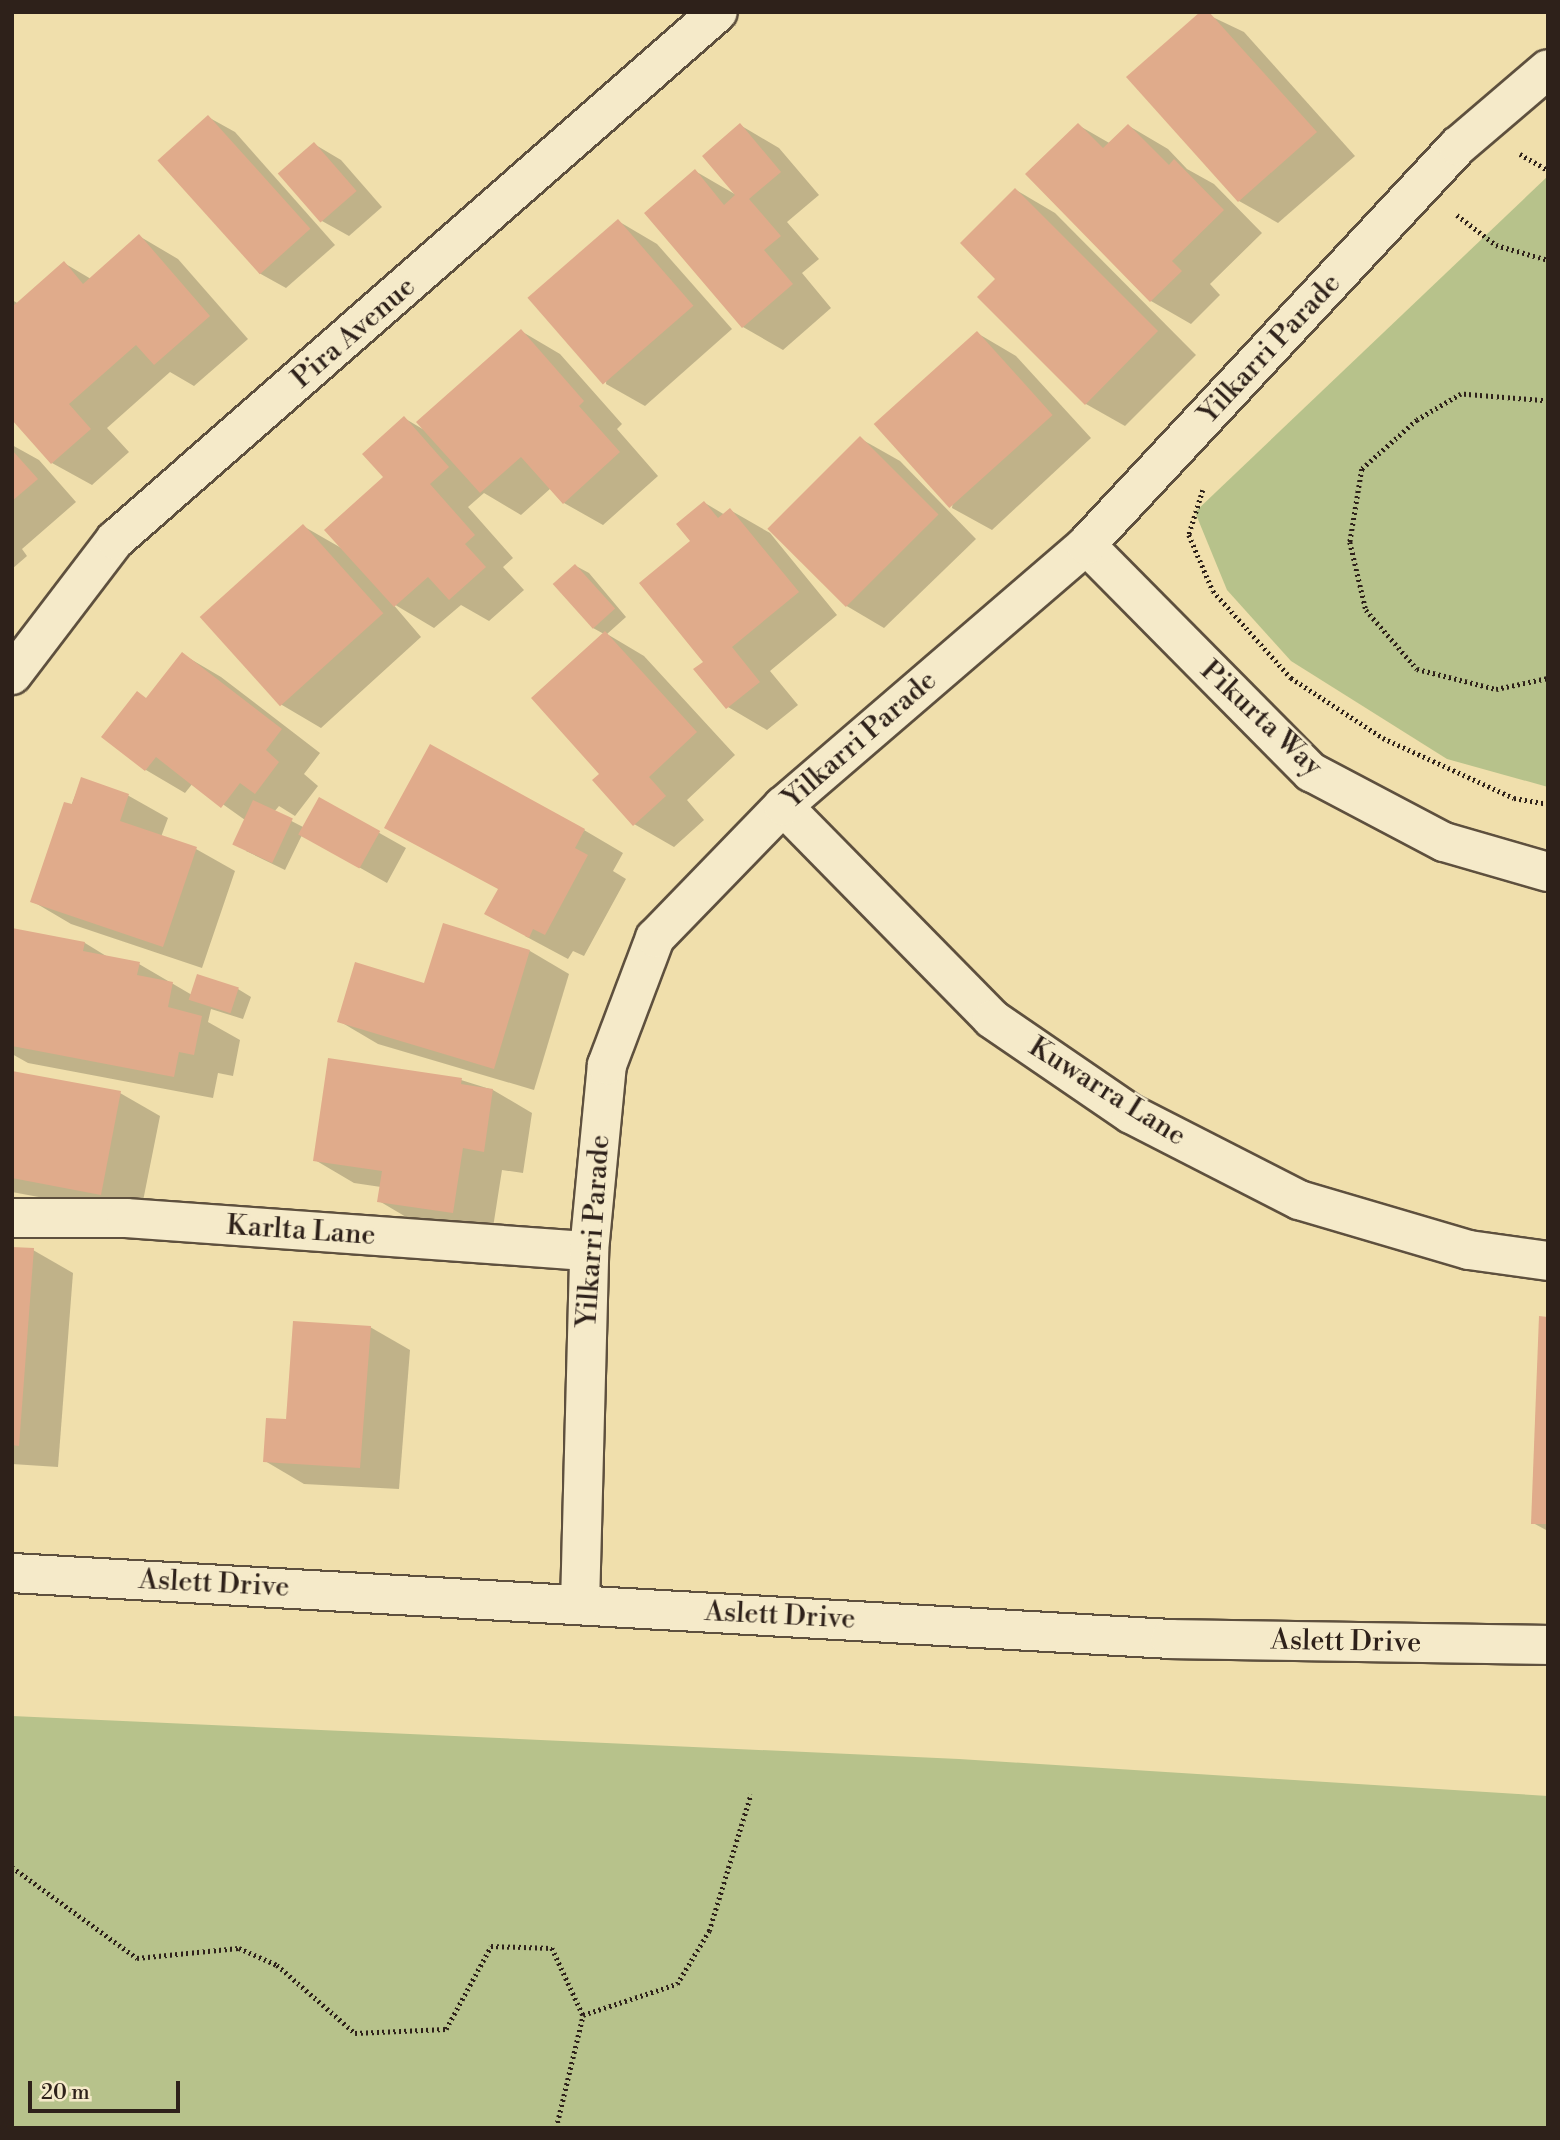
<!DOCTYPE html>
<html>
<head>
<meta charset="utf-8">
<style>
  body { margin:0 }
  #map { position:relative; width:1560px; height:2140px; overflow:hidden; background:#f0dfac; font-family:"Libre Bodoni",serif }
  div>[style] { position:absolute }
  .green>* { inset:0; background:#b7c28b }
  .shadow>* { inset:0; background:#0003 }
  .building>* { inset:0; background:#e0ab8b; transform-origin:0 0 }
  .path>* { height:4.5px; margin-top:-2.25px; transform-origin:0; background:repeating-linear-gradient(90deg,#2e211a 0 2px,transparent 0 5.5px) }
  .roads { filter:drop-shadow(2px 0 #5e503e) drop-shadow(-2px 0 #5e503e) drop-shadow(0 2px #5e503e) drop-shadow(0 -2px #5e503e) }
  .minor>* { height:38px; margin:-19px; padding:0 19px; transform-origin:19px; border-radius:19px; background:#f5eac9 }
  span { translate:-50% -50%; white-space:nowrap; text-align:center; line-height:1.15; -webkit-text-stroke:5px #f5eac9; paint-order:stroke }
  .street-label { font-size:28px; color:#2e211a }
  .frame { position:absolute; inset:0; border:14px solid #2e211a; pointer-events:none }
  .scale { position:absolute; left:28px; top:2081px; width:152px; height:32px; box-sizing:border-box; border:4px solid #2e211a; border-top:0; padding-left:9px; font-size:21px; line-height:24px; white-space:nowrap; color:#2e211a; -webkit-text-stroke:5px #f5eac9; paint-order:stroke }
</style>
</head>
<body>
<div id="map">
  <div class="green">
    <i style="clip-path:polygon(1548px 176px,1548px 787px,1447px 759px,1291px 661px,1227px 590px,1195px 512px)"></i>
    <i style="clip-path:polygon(12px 1716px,959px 1759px,1548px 1796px,1548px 2128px,12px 2128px)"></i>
  </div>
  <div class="shadow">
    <i style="clip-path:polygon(1202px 12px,1244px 32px,1355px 156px,1278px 223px,1239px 201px)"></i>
    <i style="clip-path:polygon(208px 117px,235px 132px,335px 245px,286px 288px,259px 273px)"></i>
    <i style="clip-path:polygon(740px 125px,779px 148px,819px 195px,787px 222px,819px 259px,802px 273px,831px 308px,783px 350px,743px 327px,647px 213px,695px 171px,738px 196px)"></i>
    <i style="clip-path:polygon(1078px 125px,1111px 144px,1129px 126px,1168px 149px,1187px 169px,1214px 184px,1262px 233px,1210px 284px,1220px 295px,1191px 324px,1151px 301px,1027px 174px)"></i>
    <i style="clip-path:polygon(314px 144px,341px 160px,382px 207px,349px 236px,322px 221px)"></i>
    <i style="clip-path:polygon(1016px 190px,1055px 213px,1196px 355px,1125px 426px,1086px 404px,998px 279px)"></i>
    <i style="clip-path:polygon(618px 221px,657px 244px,732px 329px,645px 406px,606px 384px)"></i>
    <i style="clip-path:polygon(139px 236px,178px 259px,248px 339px,194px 386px,170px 372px,107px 428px,129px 452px,92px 485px,52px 463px,12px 417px,12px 300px,19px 304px,64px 263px,91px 279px)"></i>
    <i style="clip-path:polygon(521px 331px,560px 354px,622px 424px,617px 429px,658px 476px,603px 525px,564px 503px,551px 488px,521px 515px,484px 493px,468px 507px,513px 558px,503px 567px,524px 590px,489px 621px,461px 605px,434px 628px,392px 603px,421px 637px,321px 728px,282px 705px,202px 617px,303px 526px,343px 549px,386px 477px,404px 418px,426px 431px)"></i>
    <i style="clip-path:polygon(977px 333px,1016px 356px,1091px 438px,992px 530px,952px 508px)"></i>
    <i style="clip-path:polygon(861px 439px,900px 461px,976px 539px,884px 628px,845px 605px)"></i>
    <i style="clip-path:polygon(12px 445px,39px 460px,76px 502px,22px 549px,27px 556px,12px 569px)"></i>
    <i style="clip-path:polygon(705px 503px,725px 515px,730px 510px,770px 533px,837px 615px,770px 671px,798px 705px,767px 730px,728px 707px,705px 662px,692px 542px)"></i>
    <i style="clip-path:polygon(576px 566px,589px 573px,626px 617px,607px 634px,644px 656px,735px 755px,687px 800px,704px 820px,674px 847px,634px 824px,602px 774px,604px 634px,593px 628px)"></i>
    <i style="clip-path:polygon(182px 654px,221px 677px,320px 753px,304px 774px,318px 786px,295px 816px,279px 806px,274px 812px,303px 827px,319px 799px,406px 848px,387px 883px,302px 835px,285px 870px,246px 851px,245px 820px,193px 783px,185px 793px,146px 770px,103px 736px,147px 699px)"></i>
    <i style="clip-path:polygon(82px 779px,129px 796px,168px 818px,161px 837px,196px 849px,235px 871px,202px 968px,71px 924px,32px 901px)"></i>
    <i style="clip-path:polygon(584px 830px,623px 853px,613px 871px,626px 879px,584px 956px,573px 951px,568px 959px,525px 936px)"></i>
    <i style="clip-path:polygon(12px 929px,85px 943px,111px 959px,139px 964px,192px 995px,238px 989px,251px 997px,243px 1019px,211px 1009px,208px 1022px,240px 1040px,233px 1076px,218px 1073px,213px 1098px,28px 1063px,12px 1054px)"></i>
    <i style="clip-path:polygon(530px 951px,569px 974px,534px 1090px,378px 1044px,339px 1021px,425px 985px)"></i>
    <i style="clip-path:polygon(12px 1072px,120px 1093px,160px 1116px,140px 1216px,12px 1192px)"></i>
    <i style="clip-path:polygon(461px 1080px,493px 1090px,532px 1113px,523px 1173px,502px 1170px,492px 1234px,418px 1224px,379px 1201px,381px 1187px,354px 1183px,315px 1160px)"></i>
    <i style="clip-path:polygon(12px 1249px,33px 1250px,73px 1273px,58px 1467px,12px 1464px)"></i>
    <i style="clip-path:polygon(1548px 1318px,1548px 1531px,1533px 1523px)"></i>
    <i style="clip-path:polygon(370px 1327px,410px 1350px,399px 1489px,304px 1484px,265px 1461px,288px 1420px)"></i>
  </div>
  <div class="building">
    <i style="clip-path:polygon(1200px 12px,1209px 12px,1317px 132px,1238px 202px,1126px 77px)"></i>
    <i style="left:208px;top:115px;width:153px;height:68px;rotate:48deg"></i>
    <i style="clip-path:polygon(740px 123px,781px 172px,749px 199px,781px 236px,764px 250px,793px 284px,742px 328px,644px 213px,695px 169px,724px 205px,735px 195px,702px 156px)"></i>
    <i style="clip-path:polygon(1078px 123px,1103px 148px,1128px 124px,1169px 165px,1174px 159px,1224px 210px,1172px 261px,1182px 271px,1150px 302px,1025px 174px)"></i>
    <i style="left:314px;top:142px;width:65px;height:48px;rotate:49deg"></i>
    <i style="clip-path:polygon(1015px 188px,1158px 331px,1085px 405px,977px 297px,995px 279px,960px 243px)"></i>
    <i style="left:618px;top:219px;width:115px;height:120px;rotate:49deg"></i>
    <i style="clip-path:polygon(139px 234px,210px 316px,154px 365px,136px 345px,69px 404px,91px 429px,51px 464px,12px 420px,12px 307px,64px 261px,83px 284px)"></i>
    <i style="clip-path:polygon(521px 329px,584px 401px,579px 406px,620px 452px,563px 504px,521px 457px,480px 493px,416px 422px)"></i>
    <i style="left:977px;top:331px;width:113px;height:139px;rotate:48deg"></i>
    <i style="clip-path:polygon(404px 416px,449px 467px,430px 484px,475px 535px,465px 544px,486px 567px,449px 600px,428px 577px,394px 607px,324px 530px,383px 477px,362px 454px)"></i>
    <i style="left:860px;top:436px;width:111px;height:131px;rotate:45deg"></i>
    <i style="clip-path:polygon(12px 450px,38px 479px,12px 501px)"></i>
    <i style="clip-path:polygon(704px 501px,718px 518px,730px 508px,799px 592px,732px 647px,760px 682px,726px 709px,693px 669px,703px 662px,639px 583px,690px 541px,676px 524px)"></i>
    <i style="left:303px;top:524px;width:120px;height:139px;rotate:48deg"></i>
    <i style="left:575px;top:564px;width:60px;height:30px;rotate:48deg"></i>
    <i style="clip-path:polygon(605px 631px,697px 732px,649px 777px,666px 796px,633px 826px,592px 780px,599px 774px,531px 698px)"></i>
    <i style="clip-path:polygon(182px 652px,282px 729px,266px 750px,279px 762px,255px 794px,240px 783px,221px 808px,156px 757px,145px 771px,101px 737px,137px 691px,146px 698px)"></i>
    <i style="clip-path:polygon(430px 744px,585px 829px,575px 848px,588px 855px,545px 935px,533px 929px,529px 938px,484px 914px,498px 889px,384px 828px)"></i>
    <i style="clip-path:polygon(81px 777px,129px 794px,120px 821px,197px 847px,163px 947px,30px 902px,64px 802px,72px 804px)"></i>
    <i style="left:319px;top:797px;width:70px;height:43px;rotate:29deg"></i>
    <i style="left:253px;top:800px;width:44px;height:49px;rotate:25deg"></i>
    <i style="clip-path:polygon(443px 923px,530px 950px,494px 1069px,337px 1022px,355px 962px,424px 983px)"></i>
    <i style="clip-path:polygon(12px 928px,85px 942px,83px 951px,140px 962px,137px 975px,173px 982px,168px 1007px,202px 1016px,194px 1055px,179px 1052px,174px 1077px,12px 1046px)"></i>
    <i style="left:197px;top:974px;width:44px;height:27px;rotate:18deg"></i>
    <i style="clip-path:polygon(328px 1058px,462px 1078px,461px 1084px,493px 1089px,484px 1152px,463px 1148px,453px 1213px,377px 1202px,382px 1171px,313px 1161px)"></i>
    <i style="clip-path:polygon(12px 1071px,121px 1091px,101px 1195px,12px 1178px)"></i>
    <i style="clip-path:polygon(12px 1247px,34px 1248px,19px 1446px,12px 1445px)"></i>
    <i style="clip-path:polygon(1539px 1316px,1548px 1317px,1548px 1524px,1531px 1524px)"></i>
    <i style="clip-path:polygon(293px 1321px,371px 1326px,360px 1468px,263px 1462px,266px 1418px,286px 1419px)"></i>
  </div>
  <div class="path">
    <i style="left:1520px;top:154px;width:32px;rotate:30deg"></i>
    <i style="left:1457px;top:215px;width:49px;rotate:37.6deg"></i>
    <i style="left:1496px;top:245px;width:54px;rotate:16.1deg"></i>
    <i style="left:1548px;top:401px;width:87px;rotate:-175.4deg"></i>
    <i style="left:1461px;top:394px;width:51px;rotate:149.4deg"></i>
    <i style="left:1417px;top:420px;width:74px;rotate:138.3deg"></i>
    <i style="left:1362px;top:469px;width:74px;rotate:99.3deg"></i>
    <i style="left:1350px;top:542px;width:70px;rotate:76.8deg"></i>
    <i style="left:1366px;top:610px;width:78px;rotate:49.2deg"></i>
    <i style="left:1417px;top:669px;width:81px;rotate:14.2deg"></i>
    <i style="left:1496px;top:689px;width:53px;rotate:-11.9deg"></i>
    <i style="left:1203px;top:490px;width:47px;rotate:107.3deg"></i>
    <i style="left:1189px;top:535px;width:61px;rotate:66.8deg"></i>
    <i style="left:1213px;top:591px;width:117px;rotate:48.1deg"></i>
    <i style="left:1291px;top:678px;width:110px;rotate:33.1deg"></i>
    <i style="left:1383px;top:738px;width:144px;rotate:24.6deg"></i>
    <i style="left:1514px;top:798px;width:35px;rotate:10deg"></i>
    <i style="left:12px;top:1867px;width:155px;rotate:36.1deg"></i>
    <i style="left:137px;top:1958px;width:102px;rotate:-5.6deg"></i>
    <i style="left:239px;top:1948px;width:42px;rotate:24.1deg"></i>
    <i style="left:277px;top:1965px;width:103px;rotate:41.1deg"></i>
    <i style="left:355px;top:2033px;width:91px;rotate:-2.5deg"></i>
    <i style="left:446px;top:2029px;width:94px;rotate:-61.5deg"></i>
    <i style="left:491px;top:1946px;width:61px;rotate:1.9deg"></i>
    <i style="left:552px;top:1948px;width:74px;rotate:65.2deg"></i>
    <i style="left:556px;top:2128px;width:116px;rotate:-76.6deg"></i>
    <i style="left:583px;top:2015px;width:99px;rotate:-18.3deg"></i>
    <i style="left:677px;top:1984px;width:62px;rotate:-58.9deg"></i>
    <i style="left:709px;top:1931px;width:143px;rotate:-73deg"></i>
  </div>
  <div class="roads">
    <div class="minor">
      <i style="left:1086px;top:545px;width:320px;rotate:45.3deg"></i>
      <i style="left:1311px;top:772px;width:150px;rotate:27.8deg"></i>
      <i style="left:1444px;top:842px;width:108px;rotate:16.1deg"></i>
      <i style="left:12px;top:675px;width:170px;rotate:-52.7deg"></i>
      <i style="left:115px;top:540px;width:801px;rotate:-41.21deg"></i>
      <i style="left:783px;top:806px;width:298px;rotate:45.5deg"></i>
      <i style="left:992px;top:1019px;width:168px;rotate:34.4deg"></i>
      <i style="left:1131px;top:1114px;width:189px;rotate:27.1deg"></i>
      <i style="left:1299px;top:1200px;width:177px;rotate:16.4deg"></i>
      <i style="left:1469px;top:1250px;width:80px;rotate:7.9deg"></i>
      <i style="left:12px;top:1218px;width:114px"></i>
      <i style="left:126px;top:1218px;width:464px;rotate:4.1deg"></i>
      <i style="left:12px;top:1573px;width:1160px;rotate:3.26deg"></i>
      <i style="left:1170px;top:1639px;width:378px;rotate:0.9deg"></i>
      <i style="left:580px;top:1605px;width:354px;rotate:-88.5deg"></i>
      <i style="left:589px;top:1251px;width:187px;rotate:-84.5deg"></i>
      <i style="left:607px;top:1065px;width:136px;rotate:-69.3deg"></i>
      <i style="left:655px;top:938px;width:184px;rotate:-45.9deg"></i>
      <i style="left:783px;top:806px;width:400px;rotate:-40.7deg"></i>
      <i style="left:1086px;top:545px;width:546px;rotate:-47.01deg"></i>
      <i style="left:1458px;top:146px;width:118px;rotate:-40.5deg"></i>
    </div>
  </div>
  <div class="street-label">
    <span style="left:354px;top:333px;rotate:-41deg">Pira Avenue</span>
    <span style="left:1270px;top:349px;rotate:-47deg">Yilkarri Parade</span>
    <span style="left:1261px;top:719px;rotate:43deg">Pikurta Way</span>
    <span style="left:860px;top:740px;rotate:-41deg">Yilkarri Parade</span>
    <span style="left:1107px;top:1092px;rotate:32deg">Kuwarra Lane</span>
    <span style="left:301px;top:1231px;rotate:4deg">Karlta Lane</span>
    <span style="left:594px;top:1231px;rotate:-86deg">Yilkarri Parade</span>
    <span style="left:214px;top:1584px;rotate:3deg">Aslett Drive</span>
    <span style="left:780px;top:1616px;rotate:3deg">Aslett Drive</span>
    <span style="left:1346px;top:1642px;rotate:1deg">Aslett Drive</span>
  </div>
  <div class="frame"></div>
  <div class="scale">20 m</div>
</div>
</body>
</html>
